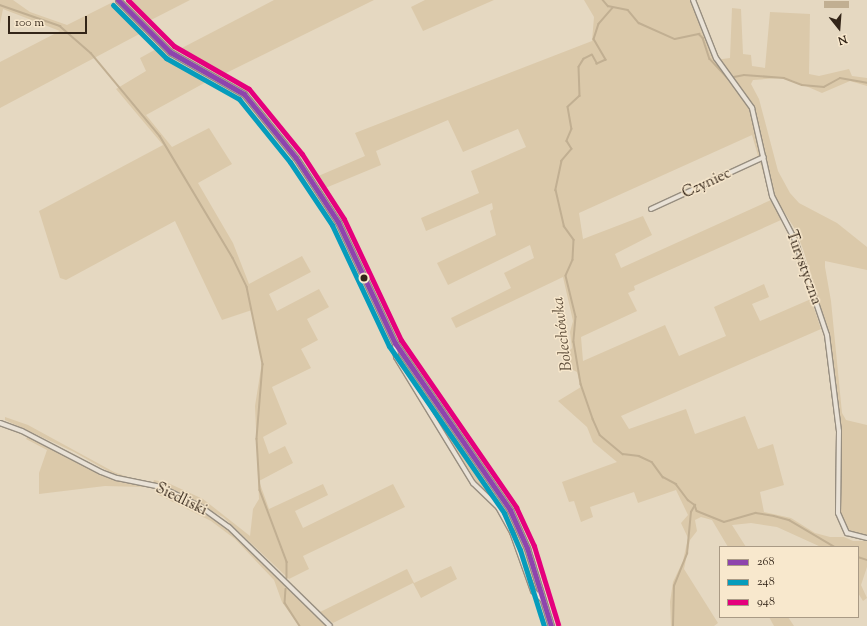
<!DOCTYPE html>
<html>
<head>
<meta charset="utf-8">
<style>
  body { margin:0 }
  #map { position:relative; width:867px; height:626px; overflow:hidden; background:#e5d8c1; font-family:"Sorts Mill Goudy",serif }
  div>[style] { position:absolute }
  .green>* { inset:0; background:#dbc9aa }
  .water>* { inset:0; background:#c1af92; transform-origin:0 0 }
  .stream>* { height:1.5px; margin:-0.75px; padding:0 0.75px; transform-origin:0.75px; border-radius:0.75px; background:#c1af92 }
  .roads { filter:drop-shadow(1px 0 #978e80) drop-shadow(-1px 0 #978e80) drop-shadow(0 1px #978e80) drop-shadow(0 -1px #978e80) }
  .minor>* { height:4px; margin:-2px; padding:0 2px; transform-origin:2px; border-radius:2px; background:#e9e2d7 }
  .tertiary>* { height:5px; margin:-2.5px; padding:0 2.5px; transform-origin:2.5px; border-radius:2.5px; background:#e9e2d7 }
  .bus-1>* { height:5px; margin:-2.5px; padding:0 2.5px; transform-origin:2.5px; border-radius:2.5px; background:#8e44ad }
  .bus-2>* { height:5px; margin:-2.5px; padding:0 2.5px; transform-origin:2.5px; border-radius:2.5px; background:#059cbc }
  .bus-3>* { height:5px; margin:-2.5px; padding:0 2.5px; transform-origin:2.5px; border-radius:2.5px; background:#e5007d }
  .dots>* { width:11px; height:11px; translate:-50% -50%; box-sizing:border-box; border:2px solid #f8e8cd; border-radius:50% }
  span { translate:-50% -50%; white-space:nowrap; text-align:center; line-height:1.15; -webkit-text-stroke:3px #f8e8cd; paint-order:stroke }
  .street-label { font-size:15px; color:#332518 }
  .water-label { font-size:16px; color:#5f4f3c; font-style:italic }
  .legend { position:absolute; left:719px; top:546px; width:140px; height:72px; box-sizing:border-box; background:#f8e8cd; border:1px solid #a99a85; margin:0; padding:5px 7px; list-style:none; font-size:12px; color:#332518 }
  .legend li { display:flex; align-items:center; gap:8px; height:20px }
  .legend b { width:20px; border:1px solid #a99a85 }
  .north { position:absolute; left:819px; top:8px; width:40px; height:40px; -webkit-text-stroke:3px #f8e8cd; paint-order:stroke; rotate:163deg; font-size:11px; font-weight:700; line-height:16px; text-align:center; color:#332518 }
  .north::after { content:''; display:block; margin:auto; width:14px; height:18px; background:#332518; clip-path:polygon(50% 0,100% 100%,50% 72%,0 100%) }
  .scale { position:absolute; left:8px; top:16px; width:79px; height:18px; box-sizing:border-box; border:2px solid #332518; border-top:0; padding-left:5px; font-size:12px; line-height:14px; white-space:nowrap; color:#332518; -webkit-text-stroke:3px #f8e8cd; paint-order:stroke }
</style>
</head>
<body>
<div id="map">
  <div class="green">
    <i style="clip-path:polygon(0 0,13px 0,30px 12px,67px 25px,113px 2px,145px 31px,0 108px,0 62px,60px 31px,3px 9px,0 24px)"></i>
    <i style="clip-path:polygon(129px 0,190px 0,149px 21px)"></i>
    <i style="clip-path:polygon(274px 0,374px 0,220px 76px,178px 50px)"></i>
    <i style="clip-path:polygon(425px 0,494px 0,423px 31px,411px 7px)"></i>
    <i style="clip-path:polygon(evenodd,584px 0,690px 0,715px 60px,730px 58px,732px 8px,741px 9px,743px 54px,751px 55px,752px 66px,765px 68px,770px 12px,810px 14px,809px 74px,819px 76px,849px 69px,852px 76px,867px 78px,867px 86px,850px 81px,822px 93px,792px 80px,779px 78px,753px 80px,751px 84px,759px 99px,778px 171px,790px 193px,799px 203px,837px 223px,867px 247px,867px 270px,825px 261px,825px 267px,831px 301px,842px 413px,846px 420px,867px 425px,867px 536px,851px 531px,844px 525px,840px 515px,840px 419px,828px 331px,803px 249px,795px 229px,779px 204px,772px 201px,781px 220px,634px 286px,635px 290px,628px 293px,637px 311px,581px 337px,583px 361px,665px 325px,679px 356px,726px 336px,714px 307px,764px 284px,769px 297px,752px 304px,760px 321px,811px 299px,821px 329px,621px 416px,629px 429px,686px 409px,695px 434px,745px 416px,758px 449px,773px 444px,784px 485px,760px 492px,764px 512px,791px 518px,815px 533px,830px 537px,844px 537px,853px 541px,867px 541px,867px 567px,861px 585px,867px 598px,863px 601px,858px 593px,858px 547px,821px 547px,777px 527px,751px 523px,732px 525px,746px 547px,728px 547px,712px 520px,701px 517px,695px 520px,697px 531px,690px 540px,684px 569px,718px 623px,714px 626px,671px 626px,670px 602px,673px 582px,683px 561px,688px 538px,681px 523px,688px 515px,676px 490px,638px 503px,634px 492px,590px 507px,593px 517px,581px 522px,574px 501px,569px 502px,562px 482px,617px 462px,593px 442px,587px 427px,558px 401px,581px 387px,577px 372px,569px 368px,565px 355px,572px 348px,570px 332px,573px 321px,563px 277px,456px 328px,451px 318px,511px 288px,504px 273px,534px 258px,530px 245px,448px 285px,437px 263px,496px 235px,490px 211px,493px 209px,492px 203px,426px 231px,421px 218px,479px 193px,471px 171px,526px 147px,518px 129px,463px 152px,448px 120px,376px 151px,381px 165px,323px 189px,316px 177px,365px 156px,355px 133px,592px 41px,594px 17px,584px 0,752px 135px,771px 200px,621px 268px,615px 254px,652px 235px,643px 216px,583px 239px,579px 213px,752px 135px)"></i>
    <i style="clip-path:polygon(160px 47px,176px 65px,208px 81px,146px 115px,172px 147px,209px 128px,232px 164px,198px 183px,233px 243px,249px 284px,302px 256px,311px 272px,269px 294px,277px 311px,319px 289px,329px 307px,307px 319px,318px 340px,301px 349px,311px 368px,272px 387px,287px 424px,263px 437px,269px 454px,285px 446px,293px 463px,259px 481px,269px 509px,323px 484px,328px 495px,295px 511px,303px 528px,393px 484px,405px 507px,303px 556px,309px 569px,289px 579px,223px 517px,153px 483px,154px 480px,168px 483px,203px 499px,250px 536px,253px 509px,259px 499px,255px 406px,262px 362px,252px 310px,222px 320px,175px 221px,66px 280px,60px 278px,39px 211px,163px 145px,116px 89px,146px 71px,140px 58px)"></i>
    <i style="clip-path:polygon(399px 352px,471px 458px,482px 479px,509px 512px,526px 548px,536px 588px,512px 529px,499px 505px,476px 481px,398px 356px)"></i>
    <i style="clip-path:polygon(5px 417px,28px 425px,114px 472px,128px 477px,113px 474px,74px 452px,5px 420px)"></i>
    <i style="clip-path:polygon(28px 436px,103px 476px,142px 485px,142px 487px,105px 486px,39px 494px,39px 473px,47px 450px,26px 439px)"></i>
    <i style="clip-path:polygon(158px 491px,192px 505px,228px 528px,327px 626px,299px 626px,282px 602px,274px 580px,235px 539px,211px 521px,157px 494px)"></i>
    <i style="clip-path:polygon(451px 566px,457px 579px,421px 598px,413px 583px,333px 623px,320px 612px,407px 569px,414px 583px)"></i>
    <i style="clip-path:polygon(769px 617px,788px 617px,794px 626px,774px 626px)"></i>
  </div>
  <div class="water">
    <i style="left:824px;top:1px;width:25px;height:7px"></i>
  </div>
  <div class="stream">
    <i style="left:603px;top:0;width:8px;rotate:50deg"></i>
    <i style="left:608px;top:6px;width:20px;rotate:11deg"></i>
    <i style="left:628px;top:10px;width:17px;rotate:50deg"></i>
    <i style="left:639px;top:23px;width:39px;rotate:24deg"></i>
    <i style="left:675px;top:39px;width:25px;rotate:-12deg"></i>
    <i style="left:699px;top:34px;width:6px;rotate:45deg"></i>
    <i style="left:703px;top:38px;width:22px;rotate:72deg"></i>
    <i style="left:710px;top:59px;width:26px;rotate:47deg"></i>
    <i style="left:0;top:5px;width:64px;rotate:19.3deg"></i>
    <i style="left:60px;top:26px;width:41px;rotate:41.1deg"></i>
    <i style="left:91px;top:53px;width:108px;rotate:50.3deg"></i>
    <i style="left:160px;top:136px;width:142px;rotate:59.1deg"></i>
    <i style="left:233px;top:258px;width:32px;rotate:64deg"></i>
    <i style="left:247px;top:287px;width:79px;rotate:78.3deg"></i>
    <i style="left:263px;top:364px;width:75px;rotate:94.6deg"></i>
    <i style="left:257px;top:439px;width:51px;rotate:86.6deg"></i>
    <i style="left:260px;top:490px;width:77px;rotate:69.4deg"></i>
    <i style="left:287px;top:562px;width:16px;rotate:90deg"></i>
    <i style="left:613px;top:8px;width:21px;rotate:131deg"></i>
    <i style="left:599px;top:24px;width:16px;rotate:108deg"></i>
    <i style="left:594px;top:39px;width:24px;rotate:60deg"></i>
    <i style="left:606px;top:60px;width:10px;rotate:156deg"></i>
    <i style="left:597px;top:64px;width:10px;rotate:-119deg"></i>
    <i style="left:592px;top:55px;width:9px;rotate:153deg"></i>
    <i style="left:584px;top:59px;width:9px;rotate:122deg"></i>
    <i style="left:579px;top:67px;width:29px;rotate:88deg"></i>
    <i style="left:580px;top:96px;width:16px;rotate:137deg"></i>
    <i style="left:568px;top:107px;width:22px;rotate:80deg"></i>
    <i style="left:572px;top:129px;width:13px;rotate:113deg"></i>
    <i style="left:567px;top:141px;width:9px;rotate:58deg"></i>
    <i style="left:572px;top:149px;width:16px;rotate:130deg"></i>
    <i style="left:562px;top:161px;width:30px;rotate:102deg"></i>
    <i style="left:556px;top:190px;width:37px;rotate:77deg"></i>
    <i style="left:564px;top:226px;width:17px;rotate:54deg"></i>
    <i style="left:574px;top:240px;width:20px;rotate:93deg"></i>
    <i style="left:573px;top:260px;width:17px;rotate:114deg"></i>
    <i style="left:566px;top:276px;width:42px;rotate:76.3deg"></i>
    <i style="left:576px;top:317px;width:25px;rotate:95deg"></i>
    <i style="left:574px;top:342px;width:43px;rotate:80.5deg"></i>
    <i style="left:581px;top:384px;width:37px;rotate:71deg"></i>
    <i style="left:593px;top:419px;width:17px;rotate:66deg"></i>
    <i style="left:600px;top:435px;width:30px;rotate:40deg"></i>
    <i style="left:623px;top:454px;width:16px;rotate:7deg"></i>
    <i style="left:639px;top:456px;width:14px;rotate:25deg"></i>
    <i style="left:652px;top:462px;width:19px;rotate:54deg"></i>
    <i style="left:663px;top:477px;width:15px;rotate:28deg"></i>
    <i style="left:676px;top:484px;width:20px;rotate:53deg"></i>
    <i style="left:688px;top:500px;width:9px;rotate:36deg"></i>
    <i style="left:695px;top:505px;width:6px;rotate:72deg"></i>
    <i style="left:697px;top:511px;width:29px;rotate:22deg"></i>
    <i style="left:724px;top:522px;width:33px;rotate:-16deg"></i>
    <i style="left:756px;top:513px;width:18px;rotate:9deg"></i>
    <i style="left:774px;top:516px;width:16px;rotate:15deg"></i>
    <i style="left:789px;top:520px;width:53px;rotate:30.4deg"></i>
    <i style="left:734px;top:77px;width:10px;rotate:-11deg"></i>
    <i style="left:744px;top:75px;width:40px;rotate:4.3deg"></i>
    <i style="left:784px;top:78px;width:19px;rotate:21deg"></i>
    <i style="left:802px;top:85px;width:22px;rotate:5deg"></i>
    <i style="left:824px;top:87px;width:18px;rotate:-29deg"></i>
    <i style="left:840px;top:78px;width:27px;rotate:10deg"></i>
    <i style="left:858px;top:557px;width:9px;rotate:18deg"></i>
    <i style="left:286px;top:589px;width:14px;rotate:94deg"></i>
    <i style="left:285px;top:603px;width:27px;rotate:57deg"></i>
    <i style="left:673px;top:626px;width:40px;rotate:-88.6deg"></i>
    <i style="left:674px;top:586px;width:35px;rotate:-68deg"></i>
    <i style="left:687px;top:554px;width:42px;rotate:-84.6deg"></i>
    <i style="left:691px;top:512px;width:8px;rotate:-60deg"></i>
  </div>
  <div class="roads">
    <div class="minor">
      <i style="left:693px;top:0;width:62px;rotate:68.4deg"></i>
      <i style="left:716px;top:58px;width:62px;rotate:54.2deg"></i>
      <i style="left:752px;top:108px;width:90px;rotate:77.2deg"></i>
      <i style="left:772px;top:196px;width:50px;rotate:62.4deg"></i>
      <i style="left:795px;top:240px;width:100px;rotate:71.4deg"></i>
      <i style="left:827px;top:335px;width:97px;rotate:82.9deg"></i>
      <i style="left:839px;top:431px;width:82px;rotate:90.7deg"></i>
      <i style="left:838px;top:513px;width:22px;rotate:66deg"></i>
      <i style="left:847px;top:533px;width:21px;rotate:14deg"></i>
      <i style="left:651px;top:209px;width:124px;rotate:-24.7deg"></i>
      <i style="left:395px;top:343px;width:14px;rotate:86deg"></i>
      <i style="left:396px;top:357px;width:148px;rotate:58.6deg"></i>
      <i style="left:473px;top:483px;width:35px;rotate:44deg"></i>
      <i style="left:498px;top:507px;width:29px;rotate:61deg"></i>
      <i style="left:512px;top:532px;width:63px;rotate:70.4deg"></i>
      <i style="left:533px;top:591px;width:13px;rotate:42deg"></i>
      <i style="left:0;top:423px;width:23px;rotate:20deg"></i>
      <i style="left:22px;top:431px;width:89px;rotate:27.4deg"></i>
      <i style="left:101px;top:472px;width:17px;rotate:21deg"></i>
      <i style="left:117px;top:478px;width:45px;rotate:11.6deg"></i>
      <i style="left:161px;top:487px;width:45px;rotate:26.6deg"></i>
      <i style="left:201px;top:507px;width:34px;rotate:36deg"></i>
      <i style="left:229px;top:527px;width:141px;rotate:44.4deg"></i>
    </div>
    <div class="tertiary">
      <i style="left:118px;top:0;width:74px;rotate:45deg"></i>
      <i style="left:170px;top:52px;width:85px;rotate:29.6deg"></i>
      <i style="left:244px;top:94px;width:82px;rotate:50.9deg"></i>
      <i style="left:296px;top:158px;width:77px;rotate:56.7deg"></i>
      <i style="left:338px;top:222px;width:134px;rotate:64.8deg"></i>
      <i style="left:395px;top:343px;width:203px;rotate:55.4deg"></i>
      <i style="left:510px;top:510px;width:42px;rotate:65.9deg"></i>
      <i style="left:527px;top:548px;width:82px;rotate:72.9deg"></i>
    </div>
  </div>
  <div class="bus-1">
    <i style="left:118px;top:0;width:74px;rotate:45deg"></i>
    <i style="left:170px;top:52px;width:85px;rotate:29.6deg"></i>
    <i style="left:244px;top:94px;width:82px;rotate:50.9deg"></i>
    <i style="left:296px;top:158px;width:77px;rotate:56.7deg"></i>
    <i style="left:338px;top:222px;width:134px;rotate:64.8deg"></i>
    <i style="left:395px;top:343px;width:203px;rotate:55.4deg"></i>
    <i style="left:510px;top:510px;width:42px;rotate:65.9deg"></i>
    <i style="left:527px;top:548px;width:82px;rotate:72.9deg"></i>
  </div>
  <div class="bus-2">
    <i style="left:113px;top:5px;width:75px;rotate:45deg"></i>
    <i style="left:166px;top:58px;width:84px;rotate:29.3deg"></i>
    <i style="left:239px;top:99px;width:81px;rotate:51deg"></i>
    <i style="left:290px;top:162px;width:76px;rotate:56.3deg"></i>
    <i style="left:332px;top:225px;width:134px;rotate:64.8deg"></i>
    <i style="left:389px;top:346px;width:203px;rotate:55.4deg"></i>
    <i style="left:504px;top:513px;width:40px;rotate:66.6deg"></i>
    <i style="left:520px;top:550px;width:80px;rotate:72.5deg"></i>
  </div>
  <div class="bus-3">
    <i style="left:128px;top:0;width:65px;rotate:45deg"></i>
    <i style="left:174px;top:46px;width:86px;rotate:29.8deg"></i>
    <i style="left:249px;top:89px;width:84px;rotate:50.8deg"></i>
    <i style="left:302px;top:154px;width:77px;rotate:57.1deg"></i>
    <i style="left:344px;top:219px;width:134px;rotate:64.8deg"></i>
    <i style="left:401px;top:340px;width:203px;rotate:55.4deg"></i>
    <i style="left:516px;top:507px;width:43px;rotate:65.2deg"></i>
    <i style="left:534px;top:546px;width:82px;rotate:72.9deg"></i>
  </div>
  <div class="dots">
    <i style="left:364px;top:278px;background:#332518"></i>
  </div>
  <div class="street-label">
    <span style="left:707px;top:184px;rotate:-25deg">Czyniec</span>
    <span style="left:803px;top:268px;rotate:70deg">Turystyczna</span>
    <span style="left:181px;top:500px;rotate:26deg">Siedliski</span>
  </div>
  <div class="water-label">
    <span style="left:564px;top:334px;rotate:-97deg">Bolechówka</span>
  </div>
  <ul class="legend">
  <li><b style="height:5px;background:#8e44ad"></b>268</li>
  <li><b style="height:5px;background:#059cbc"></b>248</li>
  <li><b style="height:5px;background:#e5007d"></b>948</li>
  </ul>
  <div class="north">N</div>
  <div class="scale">100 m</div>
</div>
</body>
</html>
